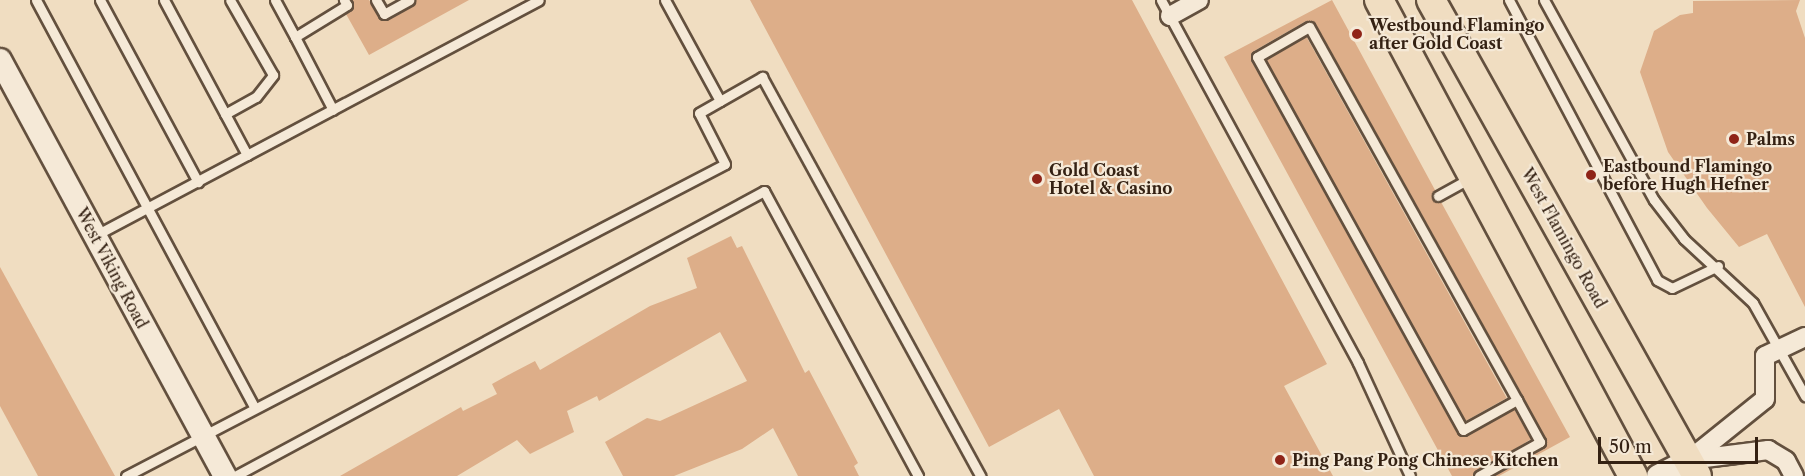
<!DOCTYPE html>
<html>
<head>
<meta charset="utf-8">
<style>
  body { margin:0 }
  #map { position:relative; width:1805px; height:476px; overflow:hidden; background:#f0ddc1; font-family:"Libre Caslon Text",serif }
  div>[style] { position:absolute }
  .building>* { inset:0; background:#ddae89; transform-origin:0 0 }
  .roads { filter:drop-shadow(2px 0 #63503e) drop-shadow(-2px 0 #63503e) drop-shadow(0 2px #63503e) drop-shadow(0 -2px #63503e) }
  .service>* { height:9px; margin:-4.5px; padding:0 4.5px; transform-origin:4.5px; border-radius:4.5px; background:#f5e9d7 }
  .minor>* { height:18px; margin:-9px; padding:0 9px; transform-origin:9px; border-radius:9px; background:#f5e9d7 }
  .tertiary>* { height:22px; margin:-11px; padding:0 11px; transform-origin:11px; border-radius:11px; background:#f5e9d7 }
  .primary>* { height:28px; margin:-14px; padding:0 14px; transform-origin:14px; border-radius:14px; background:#f0ddc1 }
  .dots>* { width:16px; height:16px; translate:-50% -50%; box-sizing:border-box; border:3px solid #f5e9d7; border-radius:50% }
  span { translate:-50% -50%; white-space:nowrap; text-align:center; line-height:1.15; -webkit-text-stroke:4.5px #f5e9d7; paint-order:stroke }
  .poi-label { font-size:16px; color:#342113; font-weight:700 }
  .left { translate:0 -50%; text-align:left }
  .street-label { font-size:16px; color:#342113 }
  .scale { position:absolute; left:1598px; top:437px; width:160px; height:27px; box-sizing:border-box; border:3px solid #342113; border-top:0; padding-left:8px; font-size:18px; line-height:21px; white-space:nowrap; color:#342113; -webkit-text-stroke:4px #f5e9d7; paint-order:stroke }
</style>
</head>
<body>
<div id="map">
  <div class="building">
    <i style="clip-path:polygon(352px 0,369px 0,385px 21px,416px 0,469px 0,369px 55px,346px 14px,353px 8px)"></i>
    <i style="clip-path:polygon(750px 0,1132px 0,1327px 364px,1284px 386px,1333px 476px,1094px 476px,1059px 409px,989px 447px)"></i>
    <i style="clip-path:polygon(1332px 0,1435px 190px,1432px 199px,1441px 202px,1570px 437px,1499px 476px,1493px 476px,1543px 448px,1546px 439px,1315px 24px,1306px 21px,1254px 51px,1251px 60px,1457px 433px,1466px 436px,1514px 409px,1531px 439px,1472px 476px,1452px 476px,1224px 57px)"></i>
    <i style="clip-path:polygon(1800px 0,1796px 11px,1805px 38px,1805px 307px,1767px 234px,1739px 247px,1707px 208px,1668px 152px,1640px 72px,1654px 31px,1680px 15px,1693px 13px,1693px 1px)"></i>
    <i style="left:1306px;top:36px;width:414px;height:47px;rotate:61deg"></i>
    <i style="clip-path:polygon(731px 236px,737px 248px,742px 246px,805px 373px,809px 370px,858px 463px,854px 466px,859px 476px,798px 476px,773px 428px,742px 449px,674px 476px,623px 476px,605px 442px,647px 418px,660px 421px,747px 381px,720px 332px,599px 401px,597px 396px,567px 411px,574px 432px,530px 454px,517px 440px,457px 476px,340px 476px,461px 407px,463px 411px,497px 394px,492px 384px,512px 373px,535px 361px,540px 370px,650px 306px,697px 288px,687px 258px)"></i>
    <i style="clip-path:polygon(0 267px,115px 476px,38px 476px,0 406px)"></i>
  </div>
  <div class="roads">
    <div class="service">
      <i style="left:36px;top:0;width:463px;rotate:61.8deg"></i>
      <i style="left:100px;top:0;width:207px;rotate:61.7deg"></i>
      <i style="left:164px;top:0;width:176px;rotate:61.8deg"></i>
      <i style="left:275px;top:0;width:42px;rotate:61.6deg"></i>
      <i style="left:295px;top:37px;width:61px;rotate:-31.6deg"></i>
      <i style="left:347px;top:5px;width:6px;rotate:-121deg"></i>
      <i style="left:376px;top:0;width:16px;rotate:60deg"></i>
      <i style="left:384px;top:14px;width:29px;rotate:-29deg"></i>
      <i style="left:665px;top:0;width:115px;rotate:61.4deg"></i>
      <i style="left:1161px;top:0;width:413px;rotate:61.5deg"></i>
      <i style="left:1358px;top:363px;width:124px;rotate:65.3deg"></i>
      <i style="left:1509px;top:0;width:317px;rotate:62.1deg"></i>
      <i style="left:1657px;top:280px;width:17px;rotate:28deg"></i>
      <i style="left:1672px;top:288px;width:51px;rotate:-25.6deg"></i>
      <i style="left:1544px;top:0;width:228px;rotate:61.2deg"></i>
      <i style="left:1654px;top:200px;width:49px;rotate:52.4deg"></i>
      <i style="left:1684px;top:239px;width:94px;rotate:42.8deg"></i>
      <i style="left:1753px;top:303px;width:107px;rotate:60.8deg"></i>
      <i style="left:295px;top:37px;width:82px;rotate:62.5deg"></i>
      <i style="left:225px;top:114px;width:35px;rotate:-29deg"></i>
      <i style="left:256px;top:97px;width:28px;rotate:-52deg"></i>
      <i style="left:273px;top:75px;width:86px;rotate:-119.8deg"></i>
      <i style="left:1438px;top:196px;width:37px;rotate:-29deg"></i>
      <i style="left:96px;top:235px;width:501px;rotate:-27.94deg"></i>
      <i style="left:126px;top:476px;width:675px;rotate:-27.51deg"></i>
      <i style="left:725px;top:164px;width:57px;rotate:-117deg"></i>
      <i style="left:699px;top:113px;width:73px;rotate:-29.7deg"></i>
      <i style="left:762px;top:77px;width:455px;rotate:61.3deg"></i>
      <i style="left:235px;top:476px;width:601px;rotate:-28.31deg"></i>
      <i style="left:764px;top:191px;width:324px;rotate:61.6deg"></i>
      <i style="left:1479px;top:476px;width:70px;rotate:-29.1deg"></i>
      <i style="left:1540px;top:442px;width:48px;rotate:-118.7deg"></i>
      <i style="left:1517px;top:400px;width:427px;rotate:-119.1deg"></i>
      <i style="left:1309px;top:27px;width:60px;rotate:150deg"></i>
      <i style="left:1257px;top:57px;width:426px;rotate:61.1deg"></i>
      <i style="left:1463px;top:430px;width:62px;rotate:-29.1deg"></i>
    </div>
    <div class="minor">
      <i style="left:1170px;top:16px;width:33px;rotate:-29deg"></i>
      <i style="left:1689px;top:460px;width:97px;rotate:-38.8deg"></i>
      <i style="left:1765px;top:399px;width:43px;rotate:-90deg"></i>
      <i style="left:1765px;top:356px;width:44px;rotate:-25.4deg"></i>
      <i style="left:1689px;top:460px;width:80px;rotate:-7.2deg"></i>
      <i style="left:1768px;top:450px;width:21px;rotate:31deg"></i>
      <i style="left:1786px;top:461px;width:17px;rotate:62deg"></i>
    </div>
    <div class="tertiary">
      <i style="left:0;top:60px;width:473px;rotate:61.6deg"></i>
      <i style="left:1658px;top:476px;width:35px;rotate:-27deg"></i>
    </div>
    <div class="primary">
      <i style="left:1379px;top:0;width:540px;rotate:61.92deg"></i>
      <i style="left:1431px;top:0;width:545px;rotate:60.8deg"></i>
    </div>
  </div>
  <div class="dots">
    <i style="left:1357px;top:34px;background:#8f2418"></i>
    <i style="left:1734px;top:139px;background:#8f2418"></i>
    <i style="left:1591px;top:175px;background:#8f2418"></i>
    <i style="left:1037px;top:179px;background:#8f2418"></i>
    <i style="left:1280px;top:460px;background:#8f2418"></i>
  </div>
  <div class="poi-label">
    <span class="left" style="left:1369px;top:34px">Westbound Flamingo<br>after Gold Coast</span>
    <span class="left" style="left:1746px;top:139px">Palms</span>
    <span class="left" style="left:1603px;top:175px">Eastbound Flamingo<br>before Hugh Hefner</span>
    <span class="left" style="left:1049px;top:179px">Gold Coast<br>Hotel &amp; Casino</span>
    <span class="left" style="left:1292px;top:460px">Ping Pang Pong Chinese Kitchen</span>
  </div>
  <div class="street-label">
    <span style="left:1564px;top:238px;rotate:61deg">West Flamingo Road</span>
    <span style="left:112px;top:268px;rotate:62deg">West Viking Road</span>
  </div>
  <div class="scale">50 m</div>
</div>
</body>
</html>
